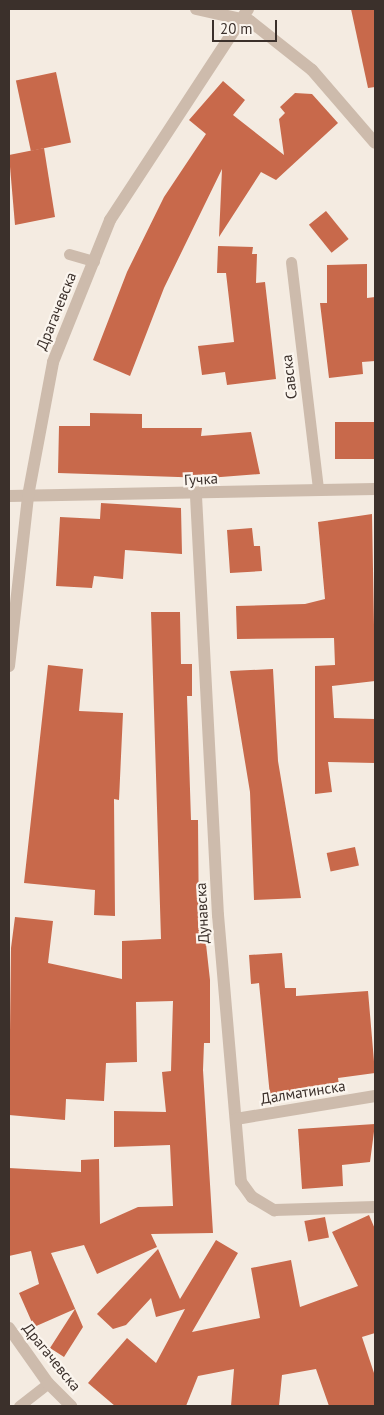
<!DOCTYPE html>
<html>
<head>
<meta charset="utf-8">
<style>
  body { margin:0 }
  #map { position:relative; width:384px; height:1415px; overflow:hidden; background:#f4ebe1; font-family:"PT Sans",sans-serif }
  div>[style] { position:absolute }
  .building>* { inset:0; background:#c8694b; transform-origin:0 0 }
  .lane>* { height:11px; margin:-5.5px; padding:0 5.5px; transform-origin:5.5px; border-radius:5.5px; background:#cdbbac }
  .street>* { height:12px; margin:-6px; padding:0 6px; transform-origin:6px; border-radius:6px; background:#cdbbac }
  span { translate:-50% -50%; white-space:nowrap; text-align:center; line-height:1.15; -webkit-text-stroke:4.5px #fbf5ee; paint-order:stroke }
  .street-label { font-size:15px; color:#3b302b }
  .frame { position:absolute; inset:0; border:10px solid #3b302b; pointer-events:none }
  .scale { position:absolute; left:212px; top:20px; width:65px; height:22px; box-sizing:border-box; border:2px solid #3b302b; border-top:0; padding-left:6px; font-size:15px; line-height:18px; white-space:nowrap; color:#3b302b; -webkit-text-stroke:4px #fbf5ee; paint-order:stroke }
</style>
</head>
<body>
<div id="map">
  <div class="building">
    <i style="clip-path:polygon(351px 9px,375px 9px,375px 87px,368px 88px)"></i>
    <i style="left:56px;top:72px;width:72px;height:41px;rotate:78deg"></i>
    <i style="clip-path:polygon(223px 81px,245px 100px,233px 115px,284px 155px,279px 119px,285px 113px,280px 107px,295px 93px,312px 94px,338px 123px,276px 180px,261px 172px,219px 237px,222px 169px,164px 288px,130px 376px,93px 360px,127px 272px,164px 197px,206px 134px,189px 120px)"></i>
    <i style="clip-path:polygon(44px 148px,55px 217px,15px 225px,9px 155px)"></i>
    <i style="left:326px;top:211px;width:36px;height:22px;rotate:51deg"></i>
    <i style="clip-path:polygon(218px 246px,253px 247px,252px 254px,257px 254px,256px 283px,265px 282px,276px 379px,227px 385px,225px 372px,202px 375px,198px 346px,234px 342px,226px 273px,217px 273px)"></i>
    <i style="clip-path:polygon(367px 264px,367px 298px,375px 297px,375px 361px,362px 362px,363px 374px,329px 378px,320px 303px,327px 303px,327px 265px)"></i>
    <i style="clip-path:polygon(90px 413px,142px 414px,142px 428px,202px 428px,201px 436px,251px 432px,260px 474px,208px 478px,58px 473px,59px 426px,90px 426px)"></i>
    <i style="left:375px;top:422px;width:37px;height:40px;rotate:90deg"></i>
    <i style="clip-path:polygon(101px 503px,181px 508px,182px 554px,125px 550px,123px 579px,94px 576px,92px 588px,56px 586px,60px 517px,100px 519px)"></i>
    <i style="clip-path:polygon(372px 514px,375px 681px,332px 686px,334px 718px,375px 719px,375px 763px,328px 762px,332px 792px,315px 794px,315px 666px,335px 665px,334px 638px,237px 639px,236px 606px,305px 604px,325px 599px,318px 522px)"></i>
    <i style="clip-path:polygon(252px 528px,254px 546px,260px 546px,262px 571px,230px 573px,227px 530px)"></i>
    <i style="clip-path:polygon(151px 612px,180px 612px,181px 664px,192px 664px,192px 696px,187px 696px,191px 820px,198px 820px,199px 935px,205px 935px,210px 980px,210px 1043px,204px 1043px,203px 1070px,213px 1233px,151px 1234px,157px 1247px,97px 1274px,84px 1245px,51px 1253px,83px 1327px,64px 1357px,50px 1348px,75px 1309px,34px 1327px,19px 1293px,39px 1284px,31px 1251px,9px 1256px,9px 1168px,81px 1172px,81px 1160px,99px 1159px,100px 1224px,138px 1207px,173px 1206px,170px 1145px,114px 1147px,114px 1111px,166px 1112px,162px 1072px,171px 1071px,173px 1001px,136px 1002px,137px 1062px,106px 1063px,104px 1101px,66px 1099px,65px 1120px,9px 1115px,11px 948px,15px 917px,53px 921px,48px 963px,122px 979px,122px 941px,161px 939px)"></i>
    <i style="clip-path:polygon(48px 665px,83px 669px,79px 711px,123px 713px,119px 800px,114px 799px,115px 916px,94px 915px,95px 890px,24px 883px)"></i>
    <i style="clip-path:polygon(273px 669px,278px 761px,301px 898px,254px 900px,250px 792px,230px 671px)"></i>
    <i style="left:355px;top:847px;width:19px;height:29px;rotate:78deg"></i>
    <i style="clip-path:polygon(282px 953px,285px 988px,296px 988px,296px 996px,368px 991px,375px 1073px,338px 1078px,339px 1085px,270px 1096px,259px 983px,251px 984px,249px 955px)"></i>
    <i style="clip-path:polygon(375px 1124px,370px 1162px,342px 1165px,343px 1186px,302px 1189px,298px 1129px)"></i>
    <i style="clip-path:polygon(369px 1215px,375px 1229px,375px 1333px,362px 1337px,375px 1376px,375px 1406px,329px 1406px,316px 1369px,282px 1375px,279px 1406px,231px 1406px,234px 1369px,198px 1376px,186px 1406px,115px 1406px,88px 1383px,127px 1338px,156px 1363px,185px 1309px,156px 1317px,151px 1298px,126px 1325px,113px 1329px,97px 1314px,158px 1249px,180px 1299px,216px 1240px,238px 1253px,192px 1332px,260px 1318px,251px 1268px,291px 1260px,300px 1307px,358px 1286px,332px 1232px)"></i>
    <i style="left:325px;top:1217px;width:21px;height:21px;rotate:79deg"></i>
  </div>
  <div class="lane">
    <i style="left:69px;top:254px;width:26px;rotate:16deg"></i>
    <i style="left:291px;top:262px;width:229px;rotate:83.2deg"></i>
    <i style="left:19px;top:1406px;width:37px;rotate:-38deg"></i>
  </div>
  <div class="street">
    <i style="left:196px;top:9px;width:55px;rotate:12.5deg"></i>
    <i style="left:250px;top:21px;width:79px;rotate:38.3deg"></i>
    <i style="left:312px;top:70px;width:96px;rotate:49.2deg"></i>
    <i style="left:9px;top:496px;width:366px;rotate:-1.1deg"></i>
    <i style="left:196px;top:496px;width:420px;rotate:87deg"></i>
    <i style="left:218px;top:915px;width:268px;rotate:85.1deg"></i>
    <i style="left:241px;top:1182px;width:19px;rotate:54deg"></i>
    <i style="left:252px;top:1197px;width:26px;rotate:31deg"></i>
    <i style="left:274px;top:1210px;width:101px;rotate:-1.7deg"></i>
    <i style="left:9px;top:666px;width:171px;rotate:-83.6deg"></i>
    <i style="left:28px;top:496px;width:136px;rotate:-79.4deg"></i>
    <i style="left:53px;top:362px;width:153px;rotate:-68.1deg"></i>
    <i style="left:110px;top:220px;width:252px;rotate:-56.8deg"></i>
    <i style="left:236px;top:1119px;width:141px;rotate:-9.4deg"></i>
    <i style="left:9px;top:1328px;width:67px;rotate:54.7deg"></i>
    <i style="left:48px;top:1383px;width:33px;rotate:45deg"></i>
  </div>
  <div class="street-label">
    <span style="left:56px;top:311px;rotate:-68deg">Драгачевска</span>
    <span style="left:289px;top:377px;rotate:-97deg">Савска</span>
    <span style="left:201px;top:479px;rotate:-3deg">Гучка</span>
    <span style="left:202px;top:913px;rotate:-93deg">Дунавска</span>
    <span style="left:303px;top:1092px;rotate:-9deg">Далматинска</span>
    <span style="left:52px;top:1357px;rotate:51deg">Драгачевска</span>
  </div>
  <div class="frame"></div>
  <div class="scale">20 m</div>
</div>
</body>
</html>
